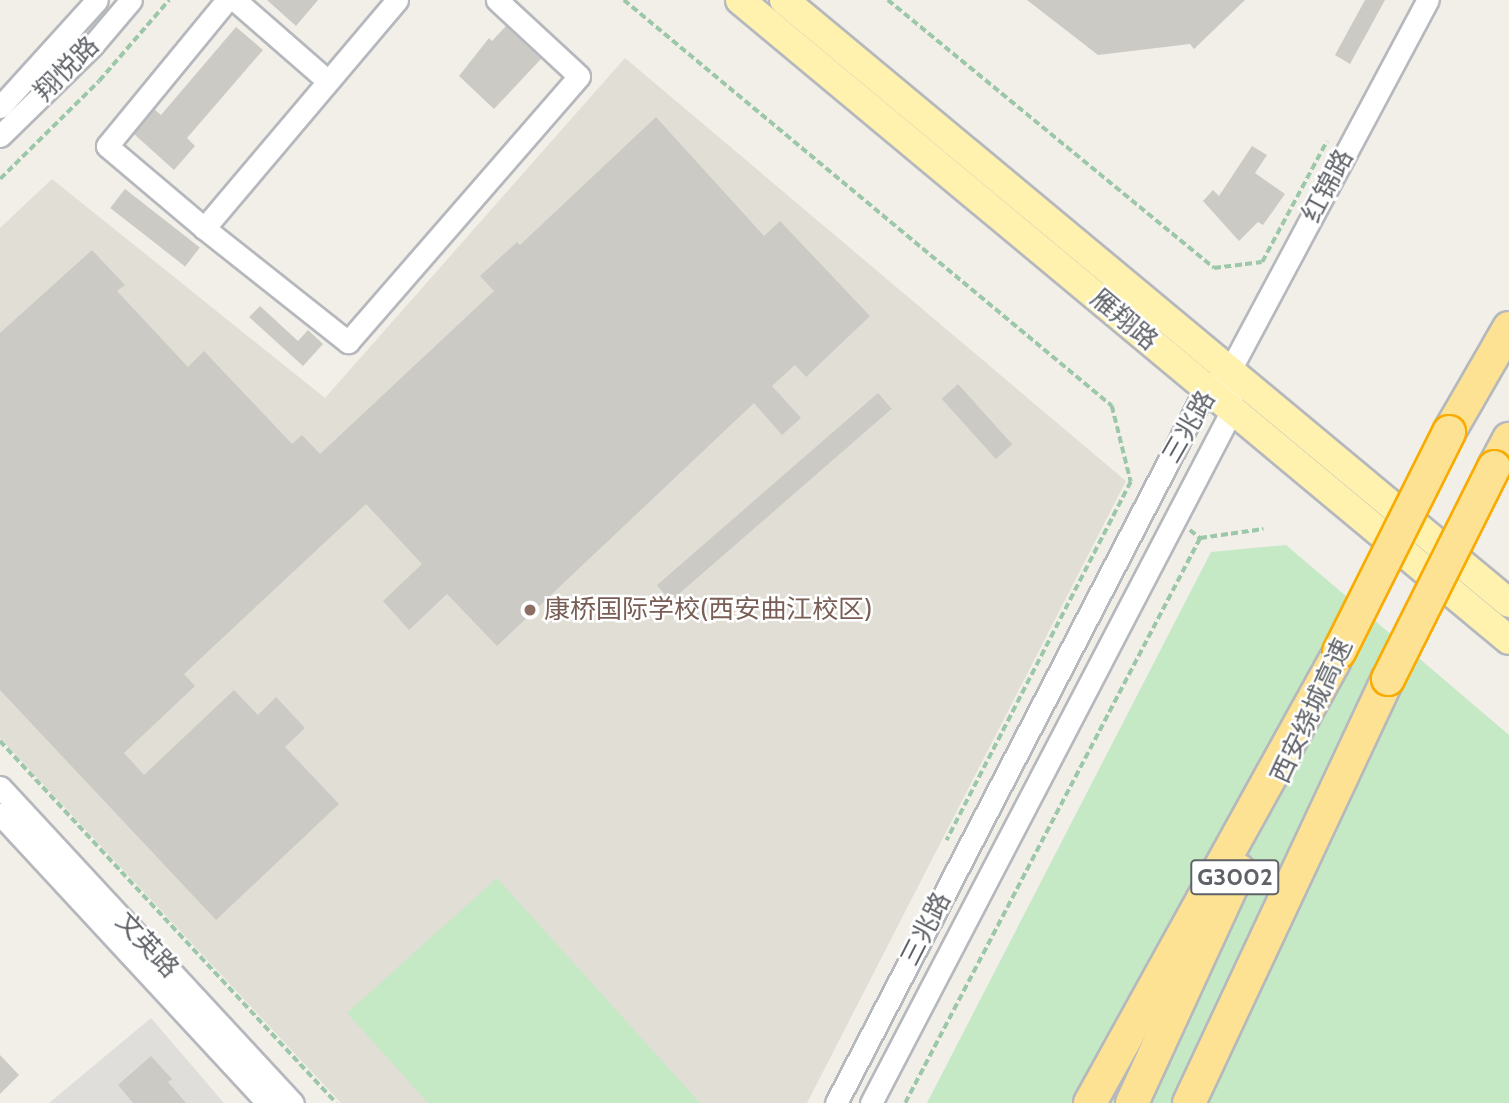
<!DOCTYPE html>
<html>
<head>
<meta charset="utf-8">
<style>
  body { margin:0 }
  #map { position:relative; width:1509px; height:1103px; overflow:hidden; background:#f1efe8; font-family:Cabin,"Noto Sans SC",sans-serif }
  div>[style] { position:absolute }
  .industrial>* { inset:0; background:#e0deda }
  .education>* { inset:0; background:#e1ded6 }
  .green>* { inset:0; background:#c5e8c5 }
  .building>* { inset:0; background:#cccac5; transform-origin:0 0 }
  .path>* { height:3.5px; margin-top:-1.75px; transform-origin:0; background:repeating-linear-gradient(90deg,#9cc7a9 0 7px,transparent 0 10.5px) }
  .roads { filter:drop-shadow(2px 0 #b5b8bc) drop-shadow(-2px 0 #b5b8bc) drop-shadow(0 2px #b5b8bc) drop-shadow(0 -2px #b5b8bc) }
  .minor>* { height:21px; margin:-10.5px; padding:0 10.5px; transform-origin:10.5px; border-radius:10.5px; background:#fff }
  .major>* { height:28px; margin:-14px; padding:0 14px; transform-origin:14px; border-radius:14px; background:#fff2af }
  .highway>* { height:32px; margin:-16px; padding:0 16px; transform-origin:16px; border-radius:16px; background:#fde293 }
  .bridges { filter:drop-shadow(2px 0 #f9ab00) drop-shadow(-2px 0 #f9ab00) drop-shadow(0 2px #f9ab00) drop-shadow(0 -2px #f9ab00) }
  .highway-bridge>* { height:32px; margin:-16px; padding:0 16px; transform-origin:16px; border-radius:16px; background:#fde293 }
  .dots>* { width:19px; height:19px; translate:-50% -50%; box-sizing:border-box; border:4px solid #fff; border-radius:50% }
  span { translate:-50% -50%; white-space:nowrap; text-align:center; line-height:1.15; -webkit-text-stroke:5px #fff; paint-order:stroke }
  .shield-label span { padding:2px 5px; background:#fff; border:2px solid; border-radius:5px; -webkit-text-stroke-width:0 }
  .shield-label { font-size:24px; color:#5f6368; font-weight:700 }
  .street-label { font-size:26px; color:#5f6368 }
  .education-label { font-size:26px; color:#785e54 }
  .left { translate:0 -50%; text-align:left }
</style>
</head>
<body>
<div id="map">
  <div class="industrial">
    <i style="clip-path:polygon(151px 1018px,224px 1103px,49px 1103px)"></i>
  </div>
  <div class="education">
    <i style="clip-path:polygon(625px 58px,1126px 481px,807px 1103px,341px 1103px,0 738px,0 228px,52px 179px,325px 398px)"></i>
  </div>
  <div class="green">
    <i style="clip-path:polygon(1286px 545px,1509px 735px,1509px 1103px,927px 1103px,1211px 552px)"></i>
    <i style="clip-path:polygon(497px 878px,700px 1103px,428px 1103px,347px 1013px)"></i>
  </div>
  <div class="building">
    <i style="clip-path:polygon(267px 0,318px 0,296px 26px)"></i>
    <i style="clip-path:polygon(1027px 0,1245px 0,1194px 49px,1190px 44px,1098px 55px)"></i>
    <i style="clip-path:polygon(1365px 0,1385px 0,1350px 64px,1335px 55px)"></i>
    <i style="clip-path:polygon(506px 26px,541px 59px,494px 109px,459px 76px,489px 38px,492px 41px)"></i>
    <i style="clip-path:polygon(236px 27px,263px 50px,187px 138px,195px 146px,174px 170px,134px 134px,154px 109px,161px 115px)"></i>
    <i style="clip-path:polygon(656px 117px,764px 236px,780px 221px,870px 316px,806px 377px,795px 365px,772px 386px,801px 418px,782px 435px,754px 403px,497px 646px,447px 594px,409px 630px,383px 601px,422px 564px,366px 504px,184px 674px,195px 686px,124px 753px,144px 775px,234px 690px,258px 715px,276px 697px,305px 728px,285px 747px,339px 804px,216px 920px,0 690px,0 333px,92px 250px,125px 285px,117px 291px,188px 367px,204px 351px,292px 444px,302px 435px,320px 454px,494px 291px,480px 276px,517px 242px,520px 245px)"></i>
    <i style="clip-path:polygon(1252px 146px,1267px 155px,1255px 173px,1285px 194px,1263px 225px,1258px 222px,1239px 241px,1203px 201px,1213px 190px,1219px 196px)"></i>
    <i style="left:125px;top:189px;width:95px;height:24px;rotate:38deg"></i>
    <i style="clip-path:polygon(260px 306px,298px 341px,308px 330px,323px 344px,303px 366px,249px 317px)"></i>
    <i style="left:958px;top:384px;width:81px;height:22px;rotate:48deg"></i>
    <i style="left:878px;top:393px;width:21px;height:293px;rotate:49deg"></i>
    <i style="clip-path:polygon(0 1055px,19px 1075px,0 1094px)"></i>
    <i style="clip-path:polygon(151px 1056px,172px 1079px,168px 1082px,186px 1103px,133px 1103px,118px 1085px)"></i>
  </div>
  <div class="path">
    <i style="left:624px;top:0;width:635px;rotate:39.76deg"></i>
    <i style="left:1112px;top:406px;width:78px;rotate:76deg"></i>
    <i style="left:1131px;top:482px;width:403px;rotate:117.2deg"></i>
    <i style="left:888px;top:0;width:422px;rotate:39.4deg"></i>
    <i style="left:1214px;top:268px;width:48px;rotate:-7.1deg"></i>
    <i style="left:1262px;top:262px;width:137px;rotate:-61.8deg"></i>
    <i style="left:0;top:179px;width:139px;rotate:-44.7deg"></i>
    <i style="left:99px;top:81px;width:107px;rotate:-49.2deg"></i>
    <i style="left:1190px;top:530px;width:13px;rotate:39deg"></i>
    <i style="left:1200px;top:538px;width:64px;rotate:-8.1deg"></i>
    <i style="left:0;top:741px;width:494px;rotate:47.1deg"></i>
    <i style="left:905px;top:1103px;width:637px;rotate:-62.43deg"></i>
  </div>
  <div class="roads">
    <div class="minor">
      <i style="left:235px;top:0;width:123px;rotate:41.1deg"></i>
      <i style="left:397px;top:0;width:299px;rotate:130.2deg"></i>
      <i style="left:204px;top:228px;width:184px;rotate:38.4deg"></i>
      <i style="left:348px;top:342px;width:352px;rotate:-49deg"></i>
      <i style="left:579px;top:76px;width:112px;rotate:-137.2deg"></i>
      <i style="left:0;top:107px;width:144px;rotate:-47.8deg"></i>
      <i style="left:0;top:136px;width:129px;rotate:-44.4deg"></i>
      <i style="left:92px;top:46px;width:60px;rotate:-49.7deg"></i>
      <i style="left:204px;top:228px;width:127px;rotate:-139.8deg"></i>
      <i style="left:107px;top:146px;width:189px;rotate:-50.6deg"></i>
      <i style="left:0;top:787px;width:431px;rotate:47.2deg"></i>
      <i style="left:0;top:814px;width:394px;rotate:47.2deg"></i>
      <i style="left:836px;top:1103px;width:804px;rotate:-62.61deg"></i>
      <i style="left:1206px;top:389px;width:29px;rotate:-36deg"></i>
      <i style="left:1229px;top:372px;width:422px;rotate:-61.9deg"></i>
      <i style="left:871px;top:1103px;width:781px;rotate:-62.48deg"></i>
      <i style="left:1232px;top:410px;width:14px;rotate:-94deg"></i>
    </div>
    <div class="major">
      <i style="left:740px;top:0;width:1000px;rotate:39.77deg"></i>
      <i style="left:784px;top:0;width:943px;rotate:39.75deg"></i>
    </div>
    <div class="highway">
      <i style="left:1449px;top:432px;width:120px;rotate:-60deg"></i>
      <i style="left:1494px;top:467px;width:32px;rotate:-62deg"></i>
      <i style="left:1090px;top:1103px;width:506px;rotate:-61.06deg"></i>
      <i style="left:1132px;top:1103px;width:256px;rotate:-65.3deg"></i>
      <i style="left:1189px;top:1103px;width:468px;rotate:-64.9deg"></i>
    </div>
  </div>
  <div class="bridges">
    <div class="highway-bridge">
      <i style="left:1339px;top:652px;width:246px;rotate:-63.4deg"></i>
      <i style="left:1388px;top:679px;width:237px;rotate:-63.4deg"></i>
    </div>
  </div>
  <div class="dots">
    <i style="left:530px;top:610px;background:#8d6e63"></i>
  </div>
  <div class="shield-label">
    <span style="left:1235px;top:877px">G3002</span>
  </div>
  <div class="street-label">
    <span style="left:67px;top:69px;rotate:-45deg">翔悦路</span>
    <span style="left:1328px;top:186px;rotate:-62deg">红锦路</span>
    <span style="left:1124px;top:320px;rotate:40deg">雁翔路</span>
    <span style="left:1189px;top:427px;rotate:-60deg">三兆路</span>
    <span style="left:1312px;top:711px;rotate:-65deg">西安绕城高速</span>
    <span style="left:926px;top:929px;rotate:-63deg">三兆路</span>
    <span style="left:147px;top:945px;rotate:47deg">文英路</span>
  </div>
  <div class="education-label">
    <span class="left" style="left:544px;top:610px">康桥国际学校(西安曲江校区)</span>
  </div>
</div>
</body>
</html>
